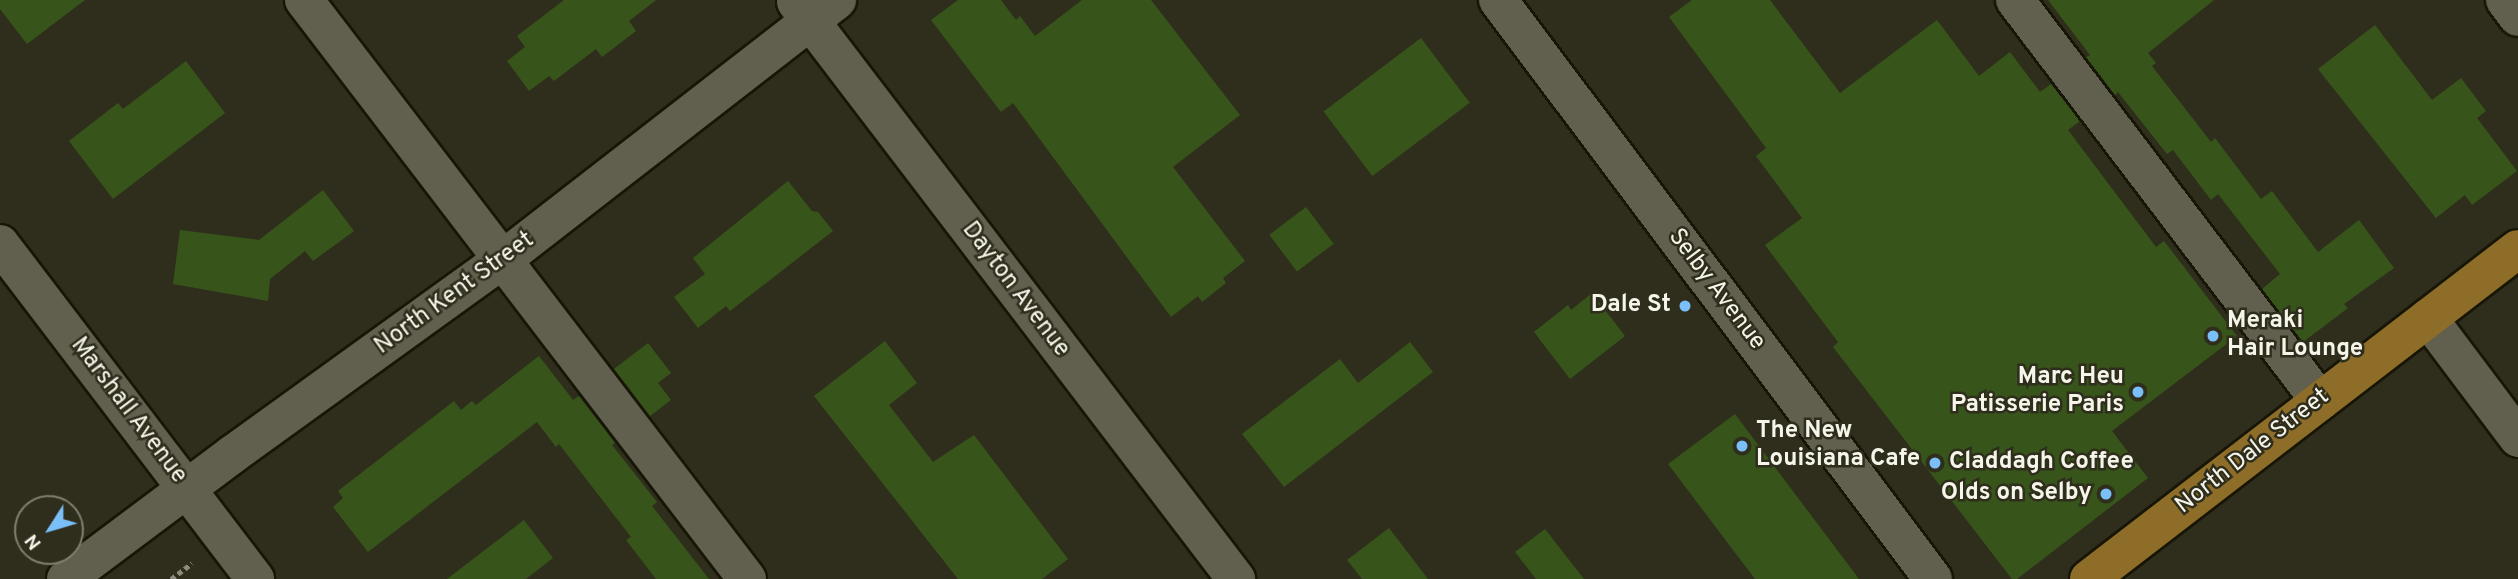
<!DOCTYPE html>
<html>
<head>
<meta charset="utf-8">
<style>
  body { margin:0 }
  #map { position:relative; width:2518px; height:579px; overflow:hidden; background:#2f2e1d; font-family:Overpass,sans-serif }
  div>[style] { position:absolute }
  .building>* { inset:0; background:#37551a; transform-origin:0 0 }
  .path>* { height:4.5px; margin-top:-2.25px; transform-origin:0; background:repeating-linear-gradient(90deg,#8a897b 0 5px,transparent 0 8.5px) }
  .roads { filter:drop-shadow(2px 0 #171606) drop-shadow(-2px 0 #171606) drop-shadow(0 2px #171606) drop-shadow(0 -2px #171606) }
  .minor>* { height:38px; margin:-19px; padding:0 19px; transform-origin:19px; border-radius:19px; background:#615f4d }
  .major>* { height:38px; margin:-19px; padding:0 19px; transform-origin:19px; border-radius:19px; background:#8e6d29 }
  .dots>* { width:19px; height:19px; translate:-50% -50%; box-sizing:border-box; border:4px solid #2f2e1d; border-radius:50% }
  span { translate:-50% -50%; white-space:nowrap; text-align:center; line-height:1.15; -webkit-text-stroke:5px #2f2e1d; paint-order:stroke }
  .street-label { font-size:24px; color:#f6f5ea }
  .poi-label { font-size:24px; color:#f6f5ea; font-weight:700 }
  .right { translate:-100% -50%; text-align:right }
  .left { translate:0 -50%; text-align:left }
  .north { position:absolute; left:14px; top:495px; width:70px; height:70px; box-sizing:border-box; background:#2f2e1d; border:2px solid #7f7e6f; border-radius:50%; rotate:233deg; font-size:19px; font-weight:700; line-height:28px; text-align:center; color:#f6f5ea }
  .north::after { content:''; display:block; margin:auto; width:24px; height:32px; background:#7abff8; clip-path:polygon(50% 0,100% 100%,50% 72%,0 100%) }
</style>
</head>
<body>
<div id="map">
  <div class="building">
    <i style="clip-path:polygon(0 0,85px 0,27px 44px,0 9px)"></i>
    <i style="clip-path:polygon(564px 0,656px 0,629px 21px,636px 31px,602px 57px,596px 49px,554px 81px,549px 76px,529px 91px,507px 61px,525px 47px,517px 36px)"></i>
    <i style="clip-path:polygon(958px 0,1001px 0,1016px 20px,1020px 16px,1035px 36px,1082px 0,1151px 0,1240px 115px,1173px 167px,1245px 261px,1223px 278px,1226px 283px,1202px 302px,1198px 296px,1171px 317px,1013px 103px,1001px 112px,931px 20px)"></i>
    <i style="clip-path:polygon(1692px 0,1770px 0,1840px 93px,1937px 20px,1979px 76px,2010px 52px,2040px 92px,2051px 84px,2080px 121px,2068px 130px,2156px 247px,2164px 241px,2237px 336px,2112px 431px,2148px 478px,2017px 579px,2012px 579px,1833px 347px,1838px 342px,1765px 245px,1802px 218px,1756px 156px,1766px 148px,1669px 17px)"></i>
    <i style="clip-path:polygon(2048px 0,2214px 0,2148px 53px,2156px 63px,2152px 66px,2211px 142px,2215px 138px,2261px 199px,2272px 191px,2318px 252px,2359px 220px,2394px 268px,2344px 304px,2348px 308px,2303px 342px,2262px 289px,2280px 274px,2218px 194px,2211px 200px,2173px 150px,2167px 154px,2118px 92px,2115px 95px,2086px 57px,2090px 55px)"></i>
    <i style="clip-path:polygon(2375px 25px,2432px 100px,2461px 78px,2486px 111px,2477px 118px,2517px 171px,2472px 205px,2465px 195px,2436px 218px,2318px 69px)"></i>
    <i style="left:1421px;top:38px;width:81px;height:122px;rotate:53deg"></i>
    <i style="clip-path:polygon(186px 61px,225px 113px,113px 199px,69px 141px,118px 103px,123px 109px)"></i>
    <i style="clip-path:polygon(788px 181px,812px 211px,818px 212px,833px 231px,730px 311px,726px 306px,698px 328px,674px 297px,705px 274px,693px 258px)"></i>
    <i style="clip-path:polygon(323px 190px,354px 231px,313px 261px,305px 251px,270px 279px,268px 301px,173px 284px,180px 230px,259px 240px)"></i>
    <i style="left:1306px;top:207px;width:46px;height:46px;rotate:53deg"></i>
    <i style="clip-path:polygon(1592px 293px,1625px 336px,1570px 379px,1534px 332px,1568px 305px,1571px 310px)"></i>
    <i style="clip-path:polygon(885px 341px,917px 383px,889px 405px,933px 462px,974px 435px,1068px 559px,1042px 579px,958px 579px,814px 396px)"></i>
    <i style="clip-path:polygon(1410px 342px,1433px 372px,1284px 487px,1242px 434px,1340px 359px,1358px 383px)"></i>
    <i style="clip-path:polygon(648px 343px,671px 373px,658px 383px,671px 400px,650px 416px,614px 369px)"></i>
    <i style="clip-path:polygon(539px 356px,573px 400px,579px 396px,615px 443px,612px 445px,657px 502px,652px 506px,709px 579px,656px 579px,626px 540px,631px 537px,559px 444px,556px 447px,537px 422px,368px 552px,333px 507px,343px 498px,338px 491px,454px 401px,461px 410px,472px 401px,476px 405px)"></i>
    <i style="clip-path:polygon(1735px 414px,1859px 579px,1755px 579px,1668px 464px)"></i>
    <i style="clip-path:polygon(524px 520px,553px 558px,526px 579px,447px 579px)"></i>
    <i style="clip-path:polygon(1389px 528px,1428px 579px,1362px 579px,1347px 560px)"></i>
    <i style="clip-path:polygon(1545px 529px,1584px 579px,1536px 579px,1515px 552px)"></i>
  </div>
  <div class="path">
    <i style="left:171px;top:579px;width:26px;rotate:-37deg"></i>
  </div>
  <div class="roads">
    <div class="minor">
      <i style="left:304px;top:0;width:729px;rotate:52.58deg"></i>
      <i style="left:1498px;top:0;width:724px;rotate:53.08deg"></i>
      <i style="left:2015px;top:0;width:504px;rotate:52.74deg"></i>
      <i style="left:2505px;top:0;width:21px;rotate:53deg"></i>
      <i style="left:796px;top:2px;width:726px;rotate:52.67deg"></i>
      <i style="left:0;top:244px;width:421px;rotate:52.7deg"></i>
      <i style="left:2428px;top:318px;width:150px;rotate:53.1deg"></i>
      <i style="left:66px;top:579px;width:209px;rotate:-36.8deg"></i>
      <i style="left:233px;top:454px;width:332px;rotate:-35.8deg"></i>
      <i style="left:502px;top:260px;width:424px;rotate:-37.8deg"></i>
    </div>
    <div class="major">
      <i style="left:2089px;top:579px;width:541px;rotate:-37.57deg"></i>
    </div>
  </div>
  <div class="dots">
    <i style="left:1685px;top:306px;background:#7abff8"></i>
    <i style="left:2213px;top:336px;background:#7abff8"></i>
    <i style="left:2138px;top:392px;background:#7abff8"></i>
    <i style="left:1742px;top:446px;background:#7abff8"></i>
    <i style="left:1935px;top:463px;background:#7abff8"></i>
    <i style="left:2106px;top:494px;background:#7abff8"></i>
  </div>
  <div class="street-label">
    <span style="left:1015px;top:290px;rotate:53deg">Dayton Avenue</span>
    <span style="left:1716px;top:290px;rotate:53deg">Selby Avenue</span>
    <span style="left:455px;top:294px;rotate:-36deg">North Kent Street</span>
    <span style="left:128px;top:411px;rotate:53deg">Marshall Avenue</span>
    <span style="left:2253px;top:452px;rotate:-38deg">North Dale Street</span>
  </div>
  <div class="poi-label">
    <span class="right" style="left:1671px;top:306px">Dale St</span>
    <span class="left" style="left:2227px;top:336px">Meraki<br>Hair Lounge</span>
    <span class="right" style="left:2124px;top:392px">Marc Heu<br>Patisserie Paris</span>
    <span class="left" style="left:1756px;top:446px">The New<br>Louisiana Cafe</span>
    <span class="left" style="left:1949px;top:463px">Claddagh Coffee</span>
    <span class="right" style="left:2092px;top:494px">Olds on Selby</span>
  </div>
  <div class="north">N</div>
</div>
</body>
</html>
